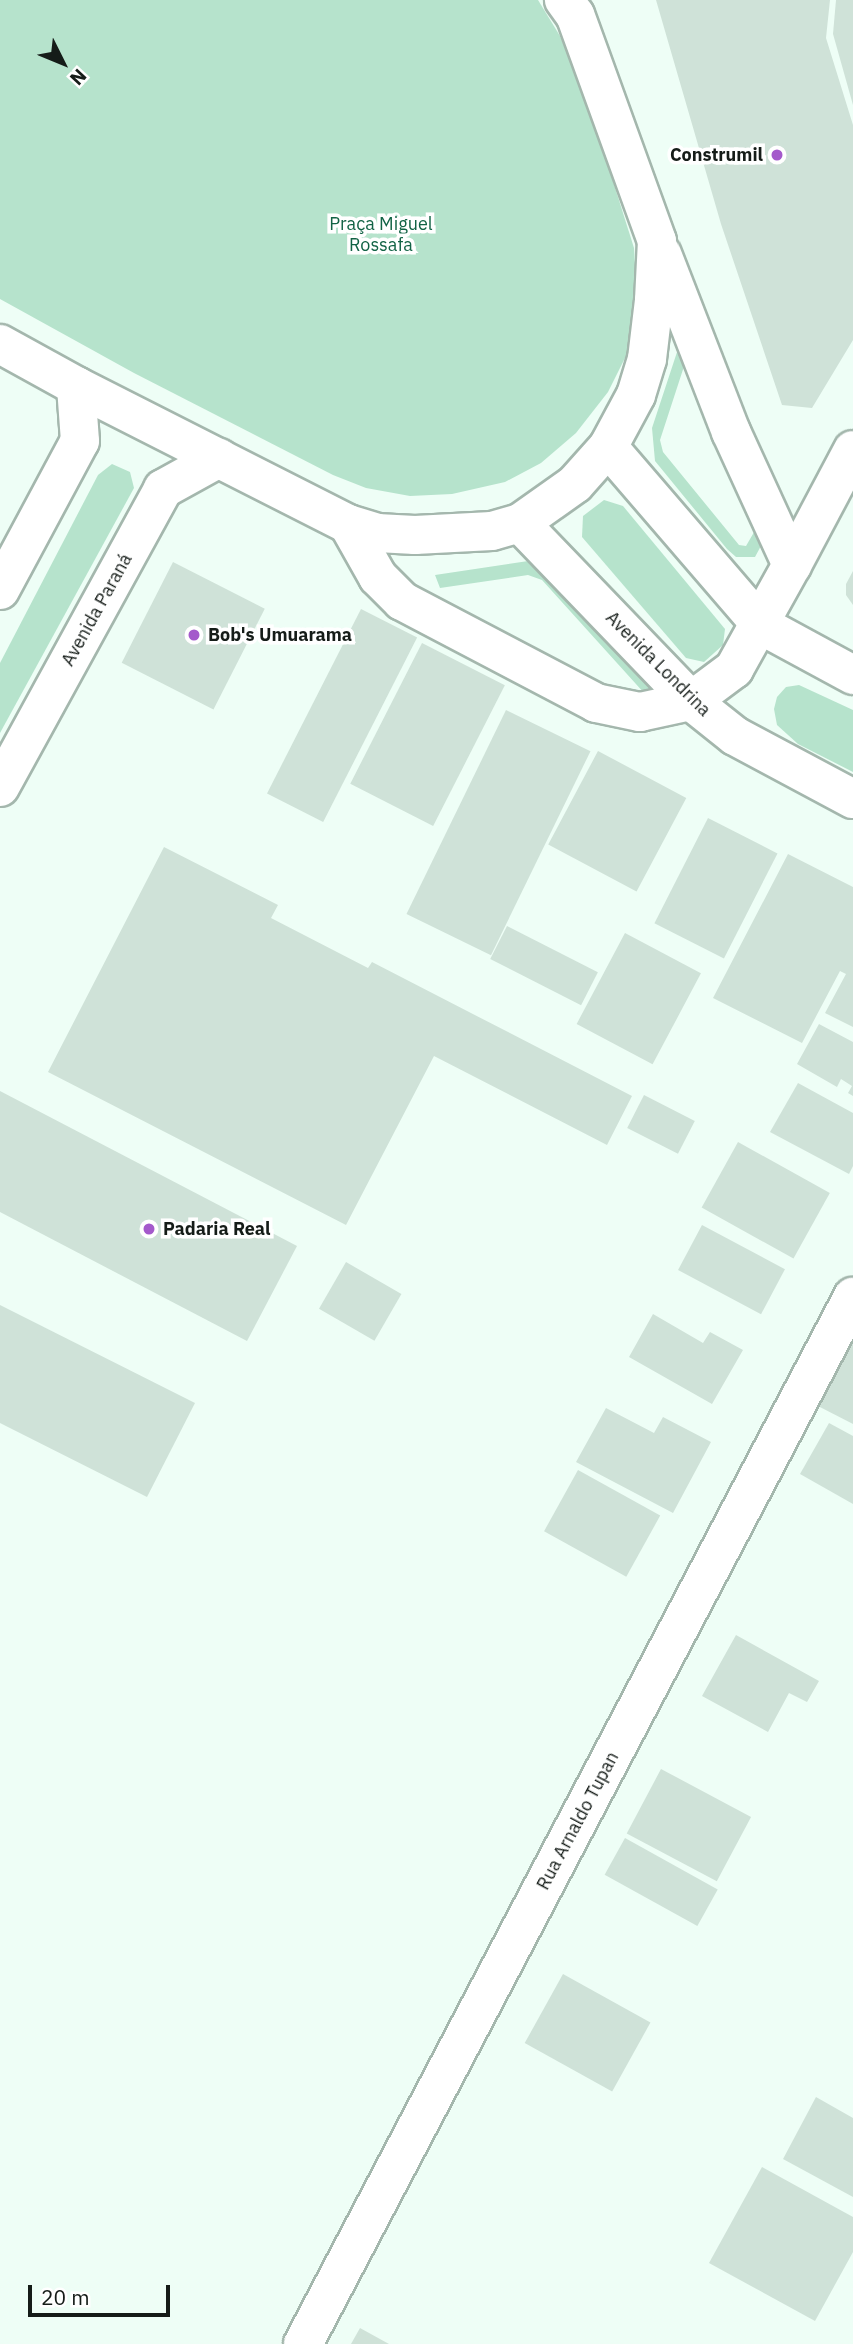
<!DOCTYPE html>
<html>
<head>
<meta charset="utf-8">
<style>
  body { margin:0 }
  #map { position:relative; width:853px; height:2344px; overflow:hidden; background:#eefef6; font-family:"IBM Plex Sans",sans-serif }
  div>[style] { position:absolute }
  .green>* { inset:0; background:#b6e3cc }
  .building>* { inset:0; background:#cfe2d8; transform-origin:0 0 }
  .roads { filter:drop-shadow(2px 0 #a4b7ad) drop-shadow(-2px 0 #a4b7ad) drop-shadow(0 2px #a4b7ad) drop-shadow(0 -2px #a4b7ad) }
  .minor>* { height:38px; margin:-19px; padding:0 19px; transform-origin:19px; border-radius:19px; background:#fff }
  .tertiary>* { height:38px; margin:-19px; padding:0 19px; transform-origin:19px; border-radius:19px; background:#fff }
  .secondary>* { height:38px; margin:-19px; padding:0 19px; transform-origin:19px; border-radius:19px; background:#fff }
  .dots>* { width:19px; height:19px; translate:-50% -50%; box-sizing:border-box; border:4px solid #fff; border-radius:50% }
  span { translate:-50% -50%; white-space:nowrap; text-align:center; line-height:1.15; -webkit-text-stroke:7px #fff; paint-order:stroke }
  .poi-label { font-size:18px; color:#151c18; font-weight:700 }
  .right { translate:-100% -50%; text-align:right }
  .left { translate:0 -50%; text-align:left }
  .park-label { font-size:18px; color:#126345 }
  .street-label { font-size:18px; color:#151c18 }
  .north { position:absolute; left:28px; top:28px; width:70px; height:70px; -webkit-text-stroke:5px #fff; paint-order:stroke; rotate:133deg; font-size:19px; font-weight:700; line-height:28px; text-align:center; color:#151c18 }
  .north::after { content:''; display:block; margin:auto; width:24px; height:32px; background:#151c18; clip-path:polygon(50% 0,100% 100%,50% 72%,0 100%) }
  .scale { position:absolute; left:28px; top:2285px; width:142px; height:32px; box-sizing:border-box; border:4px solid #151c18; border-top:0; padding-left:9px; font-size:21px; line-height:24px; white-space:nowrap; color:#151c18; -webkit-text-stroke:5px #fff; paint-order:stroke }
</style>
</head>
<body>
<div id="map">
  <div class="green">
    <i style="clip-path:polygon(0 0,538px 0,560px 36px,590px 108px,634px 248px,638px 306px,629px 350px,608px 392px,576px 433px,541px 463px,505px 482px,452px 494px,410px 496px,366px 488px,333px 475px,134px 373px,0 299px)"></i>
    <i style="clip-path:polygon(680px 343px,690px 348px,660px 440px,663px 452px,739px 545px,746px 546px,757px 527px,769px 531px,755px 557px,736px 557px,727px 549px,655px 461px,652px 428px)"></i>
    <i style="clip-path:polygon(112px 464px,130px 472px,134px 488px,0 733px,0 663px,98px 475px)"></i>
    <i style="clip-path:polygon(604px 500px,623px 506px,725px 629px,723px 645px,704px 662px,686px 658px,582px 537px,583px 516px)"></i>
    <i style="clip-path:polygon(535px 560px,657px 684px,645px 694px,542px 580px,528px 575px,440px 588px,435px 575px)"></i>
    <i style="clip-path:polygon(799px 685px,853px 710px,853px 772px,798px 744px,777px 725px,774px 709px,777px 697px,786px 687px)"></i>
  </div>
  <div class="building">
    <i style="clip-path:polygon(656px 0,830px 0,826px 38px,853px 125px,853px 340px,812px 408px,782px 405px,721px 224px)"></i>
    <i style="clip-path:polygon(836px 0,853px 0,853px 105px,833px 34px)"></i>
    <i style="left:173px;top:562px;width:103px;height:113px;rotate:27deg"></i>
    <i style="clip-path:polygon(853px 571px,853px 605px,846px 595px,846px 584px)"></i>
    <i style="left:361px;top:609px;width:63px;height:207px;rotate:27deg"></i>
    <i style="left:422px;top:643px;width:93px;height:158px;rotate:27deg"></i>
    <i style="left:506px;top:710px;width:94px;height:227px;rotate:26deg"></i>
    <i style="left:598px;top:751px;width:100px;height:106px;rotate:28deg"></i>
    <i style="left:708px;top:818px;width:78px;height:118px;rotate:27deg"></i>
    <i style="clip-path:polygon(164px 847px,278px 905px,271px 918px,368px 968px,372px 962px,632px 1096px,607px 1145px,434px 1056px,346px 1225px,48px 1072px)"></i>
    <i style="clip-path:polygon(788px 854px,853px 887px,853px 1027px,825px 1013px,846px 974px,840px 971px,802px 1043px,713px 998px)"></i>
    <i style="left:507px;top:926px;width:102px;height:37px;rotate:27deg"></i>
    <i style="left:625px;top:933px;width:86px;height:103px;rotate:28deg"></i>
    <i style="clip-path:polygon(819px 1024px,853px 1042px,853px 1096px,848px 1093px,852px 1086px,841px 1079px,837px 1087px,797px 1064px)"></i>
    <i style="clip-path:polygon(798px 1083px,853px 1113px,853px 1166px,849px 1174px,770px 1132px)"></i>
    <i style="clip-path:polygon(0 1091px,297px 1246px,247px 1341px,0 1212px)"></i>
    <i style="left:644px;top:1095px;width:57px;height:37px;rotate:27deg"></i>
    <i style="left:738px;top:1142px;width:105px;height:75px;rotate:29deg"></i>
    <i style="left:702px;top:1225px;width:94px;height:51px;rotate:28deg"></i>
    <i style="left:346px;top:1262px;width:64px;height:54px;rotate:30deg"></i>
    <i style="clip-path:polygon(0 1305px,195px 1403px,147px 1497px,0 1423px)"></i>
    <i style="clip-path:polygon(653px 1314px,703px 1343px,710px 1332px,743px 1350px,712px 1404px,629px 1357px)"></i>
    <i style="clip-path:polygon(853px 1334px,853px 1424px,816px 1405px)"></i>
    <i style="clip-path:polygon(606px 1408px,654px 1433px,663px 1417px,711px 1442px,673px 1513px,576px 1462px)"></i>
    <i style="clip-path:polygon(829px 1423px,853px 1436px,853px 1504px,800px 1474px)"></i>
    <i style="left:578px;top:1470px;width:94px;height:70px;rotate:29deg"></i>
    <i style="clip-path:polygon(736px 1635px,819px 1681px,807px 1702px,789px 1693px,768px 1732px,702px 1696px)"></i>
    <i style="left:661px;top:1769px;width:102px;height:73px;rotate:28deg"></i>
    <i style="left:625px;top:1838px;width:106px;height:42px;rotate:29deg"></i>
    <i style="left:563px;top:1974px;width:100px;height:79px;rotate:29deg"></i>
    <i style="clip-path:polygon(816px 2097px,853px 2118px,853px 2197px,783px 2159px)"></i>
    <i style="clip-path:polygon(762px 2167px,853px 2217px,853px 2252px,815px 2321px,709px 2263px)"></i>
    <i style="clip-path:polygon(360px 2328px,389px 2344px,351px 2344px)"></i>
  </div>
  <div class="roads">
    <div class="minor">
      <i style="left:303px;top:2344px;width:1183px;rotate:-62.29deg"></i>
    </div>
    <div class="tertiary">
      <i style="left:792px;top:565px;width:130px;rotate:-62.1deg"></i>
    </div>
    <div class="secondary">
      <i style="left:0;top:344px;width:87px;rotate:28.9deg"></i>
      <i style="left:76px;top:386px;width:305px;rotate:26.9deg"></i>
      <i style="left:348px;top:524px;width:30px;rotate:17deg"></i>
      <i style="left:377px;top:533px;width:38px;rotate:3deg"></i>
      <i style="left:415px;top:535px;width:77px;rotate:-3deg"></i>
      <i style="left:492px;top:531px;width:29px;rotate:-16deg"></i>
      <i style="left:520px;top:523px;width:67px;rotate:-35.3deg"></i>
      <i style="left:575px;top:484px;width:50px;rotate:-48.3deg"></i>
      <i style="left:608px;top:447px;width:59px;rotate:-61.7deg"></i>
      <i style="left:636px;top:395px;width:38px;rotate:-73deg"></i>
      <i style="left:647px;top:359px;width:59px;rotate:-83.2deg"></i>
      <i style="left:654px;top:300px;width:59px;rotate:-87.1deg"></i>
      <i style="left:657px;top:241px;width:240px;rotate:-109.9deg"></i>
      <i style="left:575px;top:15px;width:19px;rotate:-126deg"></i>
      <i style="left:608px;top:447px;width:235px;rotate:49.3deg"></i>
      <i style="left:761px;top:625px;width:105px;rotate:28.5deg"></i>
      <i style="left:520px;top:523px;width:247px;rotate:46.1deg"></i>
      <i style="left:691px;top:701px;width:56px;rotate:38.5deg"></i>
      <i style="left:735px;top:736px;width:134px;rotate:28.1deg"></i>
      <i style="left:348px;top:524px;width:61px;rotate:60.5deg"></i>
      <i style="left:378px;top:577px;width:34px;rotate:45deg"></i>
      <i style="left:402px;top:601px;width:219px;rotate:27.7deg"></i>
      <i style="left:596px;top:703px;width:45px;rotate:11.6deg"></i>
      <i style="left:640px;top:712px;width:52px;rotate:-12.2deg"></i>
      <i style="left:691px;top:701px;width:54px;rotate:-36.7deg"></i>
      <i style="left:734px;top:669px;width:119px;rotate:-60.9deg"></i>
      <i style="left:792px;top:565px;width:146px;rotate:-114.6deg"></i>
      <i style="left:731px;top:432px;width:191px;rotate:-111.2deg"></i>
      <i style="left:0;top:590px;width:169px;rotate:-61.8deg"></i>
      <i style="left:80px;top:441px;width:55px;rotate:-94.2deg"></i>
      <i style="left:0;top:787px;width:340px;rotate:-61.3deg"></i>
      <i style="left:163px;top:489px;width:64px;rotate:-29deg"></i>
    </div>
  </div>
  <div class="dots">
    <i style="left:777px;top:155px;background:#a459cb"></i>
    <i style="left:194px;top:635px;background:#a459cb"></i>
    <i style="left:149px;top:1229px;background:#a459cb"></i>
  </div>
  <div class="poi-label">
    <span class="right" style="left:763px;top:155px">Construmil</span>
    <span class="left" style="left:208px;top:635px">Bob's Umuarama</span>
    <span class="left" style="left:163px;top:1229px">Padaria Real</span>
  </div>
  <div class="park-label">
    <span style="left:381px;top:235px">Praça Miguel<br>Rossafa</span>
  </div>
  <div class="street-label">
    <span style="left:97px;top:610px;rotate:-61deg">Avenida Paraná</span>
    <span style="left:658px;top:664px;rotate:45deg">Avenida Londrina</span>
    <span style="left:578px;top:1821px;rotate:-62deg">Rua Arnaldo Tupan</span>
  </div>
  <div class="north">N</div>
  <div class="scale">20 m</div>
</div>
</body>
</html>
